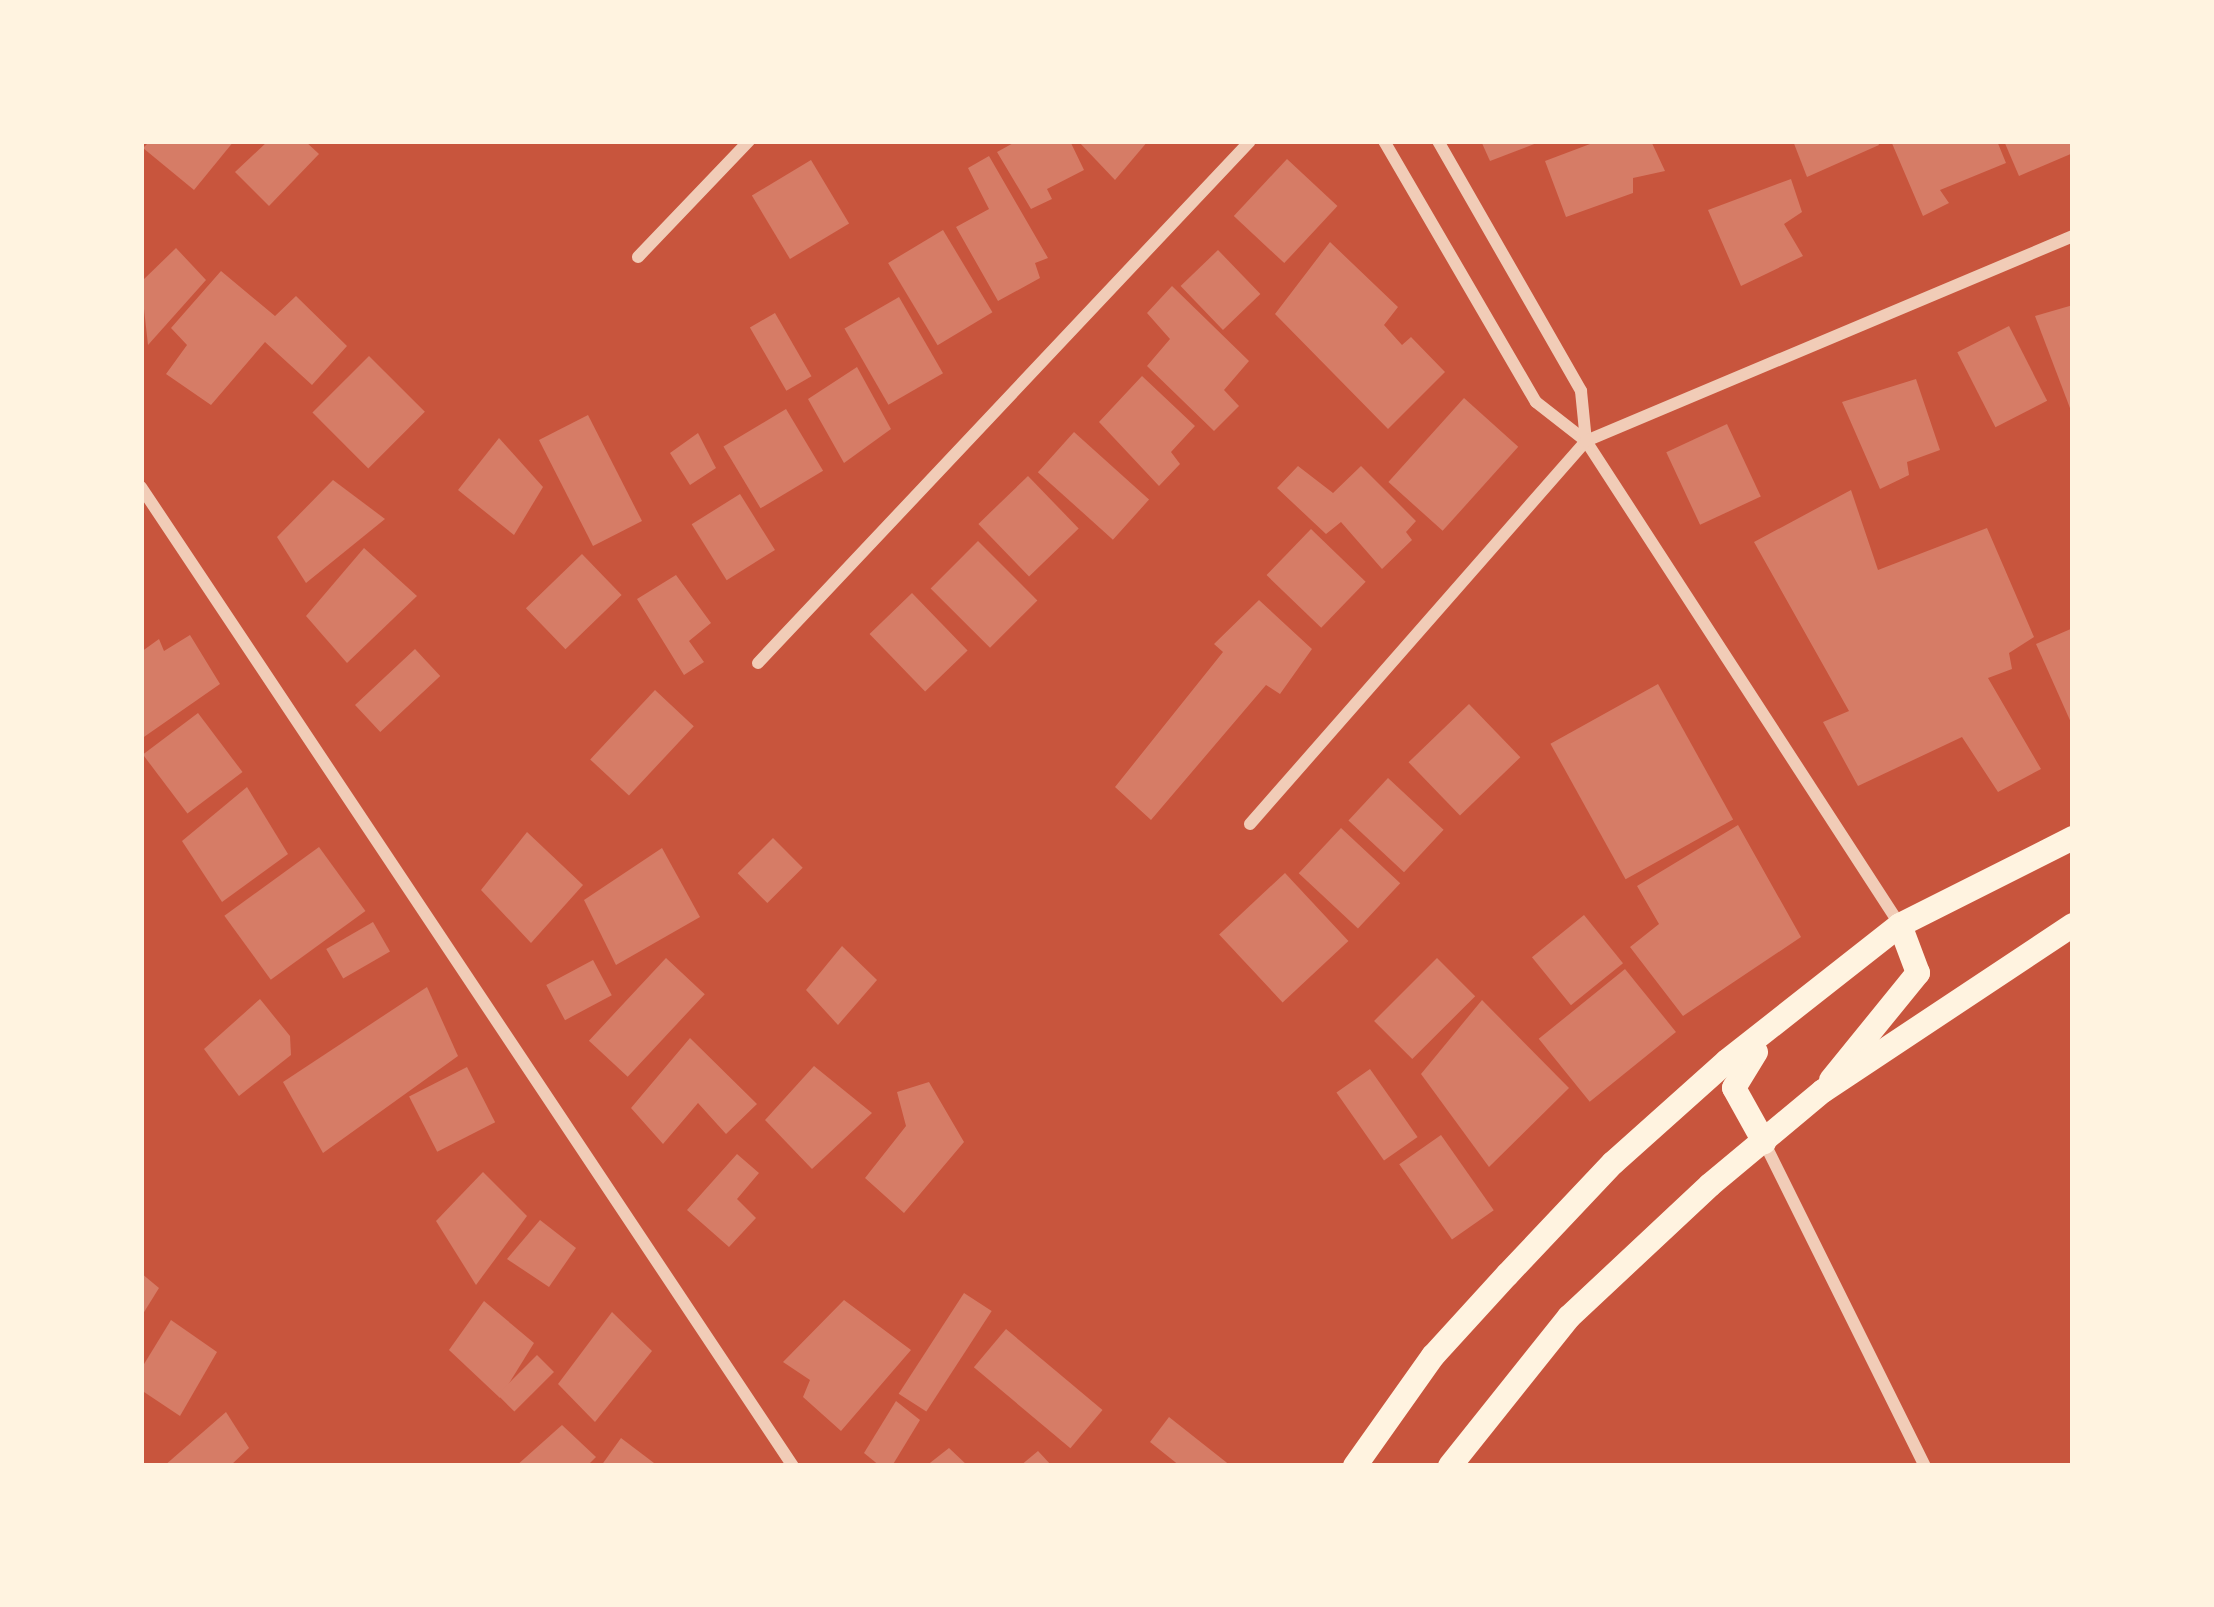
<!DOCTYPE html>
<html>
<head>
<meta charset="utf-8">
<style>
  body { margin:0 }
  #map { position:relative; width:2214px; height:1607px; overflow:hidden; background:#c8553d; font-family:Raleway,sans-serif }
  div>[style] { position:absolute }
  .building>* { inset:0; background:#d67c66; transform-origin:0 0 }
  .minor>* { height:12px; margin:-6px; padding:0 6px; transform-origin:6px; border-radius:6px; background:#f1ccb7 }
  .secondary>* { height:24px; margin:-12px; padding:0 12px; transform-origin:12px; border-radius:12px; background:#fff3e0 }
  span { translate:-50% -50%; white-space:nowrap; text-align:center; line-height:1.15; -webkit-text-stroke:9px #fff3e0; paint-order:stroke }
  .frame { position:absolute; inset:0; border:144px solid #fff3e0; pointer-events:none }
</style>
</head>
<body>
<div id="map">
  <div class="building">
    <i style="clip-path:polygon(150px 141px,234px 141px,194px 190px,143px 148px)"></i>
    <i style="clip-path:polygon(268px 141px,305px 141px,319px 154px,269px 206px,235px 172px)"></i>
    <i style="clip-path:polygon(1017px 141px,1070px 141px,1084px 170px,1047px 189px,1052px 199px,1031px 209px,997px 152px)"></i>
    <i style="clip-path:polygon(1078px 141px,1148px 141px,1115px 180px)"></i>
    <i style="clip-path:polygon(1481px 141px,1542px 141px,1490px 161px)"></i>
    <i style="clip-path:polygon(1598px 141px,1651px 141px,1665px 171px,1633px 178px,1633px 193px,1566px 217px,1545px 161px)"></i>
    <i style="clip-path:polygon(1793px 141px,1877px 141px,1879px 145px,1807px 177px)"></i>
    <i style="clip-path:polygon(1891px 141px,1997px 141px,2006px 163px,1940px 190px,1949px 203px,1923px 216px)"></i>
    <i style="clip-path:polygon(2004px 141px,2073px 141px,2073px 153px,2019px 176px)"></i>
    <i style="clip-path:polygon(989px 156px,1048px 258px,1035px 263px,1040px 278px,998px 301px,956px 227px,989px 209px,968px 168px)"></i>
    <i style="left:1287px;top:159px;width:69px;height:78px;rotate:43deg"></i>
    <i style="left:811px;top:160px;width:74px;height:69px;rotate:59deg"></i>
    <i style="clip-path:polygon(1791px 179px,1802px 212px,1784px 224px,1803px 256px,1741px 286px,1708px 210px)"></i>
    <i style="left:943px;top:230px;width:96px;height:64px;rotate:59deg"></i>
    <i style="clip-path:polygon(1330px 242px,1398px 307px,1384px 325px,1402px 345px,1411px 337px,1445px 372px,1388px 429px,1275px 314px)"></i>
    <i style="clip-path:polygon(176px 248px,206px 280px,148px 345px,141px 282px)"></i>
    <i style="left:1218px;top:250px;width:61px;height:52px;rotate:46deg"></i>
    <i style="clip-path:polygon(221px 271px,275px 316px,296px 296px,347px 346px,312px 385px,265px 342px,211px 405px,166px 374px,187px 345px,171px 328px)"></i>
    <i style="clip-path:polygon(1172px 286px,1249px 361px,1224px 390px,1239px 406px,1214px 431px,1147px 366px,1170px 339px,1147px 313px)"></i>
    <i style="left:899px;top:297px;width:88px;height:63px;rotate:60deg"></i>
    <i style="clip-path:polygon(2073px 305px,2073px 416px,2035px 316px)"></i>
    <i style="left:775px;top:313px;width:73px;height:29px;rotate:60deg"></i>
    <i style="left:2009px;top:326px;width:84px;height:58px;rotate:63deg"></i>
    <i style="left:369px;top:356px;width:79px;height:80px;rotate:45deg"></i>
    <i style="clip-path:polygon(857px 367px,891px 429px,844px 463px,808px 399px)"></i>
    <i style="clip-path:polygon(1142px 376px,1195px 426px,1171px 452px,1180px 464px,1159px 486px,1099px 422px)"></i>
    <i style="clip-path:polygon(1916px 379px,1940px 450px,1907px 462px,1909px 475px,1880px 489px,1842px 402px)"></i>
    <i style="left:1464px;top:398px;width:73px;height:113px;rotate:42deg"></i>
    <i style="left:786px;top:409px;width:72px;height:73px;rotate:59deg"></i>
    <i style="left:588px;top:415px;width:119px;height:55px;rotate:63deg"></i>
    <i style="left:1727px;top:424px;width:80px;height:67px;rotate:65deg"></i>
    <i style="left:1074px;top:432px;width:101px;height:54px;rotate:42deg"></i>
    <i style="clip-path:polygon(698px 433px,716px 468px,690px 485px,670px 453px)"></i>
    <i style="clip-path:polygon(499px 438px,543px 487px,514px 535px,458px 490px)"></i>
    <i style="clip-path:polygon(1298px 466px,1333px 493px,1361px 466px,1416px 521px,1406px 532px,1412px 540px,1382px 569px,1341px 522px,1326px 534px,1277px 488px)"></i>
    <i style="left:1028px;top:476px;width:73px;height:69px;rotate:46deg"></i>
    <i style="clip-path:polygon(333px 480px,385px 519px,306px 583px,277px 537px)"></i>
    <i style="clip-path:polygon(1851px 490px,1878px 570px,1987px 528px,2034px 637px,2009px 653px,2012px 669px,1988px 678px,2041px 769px,1998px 792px,1962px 737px,1858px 786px,1823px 722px,1849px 711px,1754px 542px)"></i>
    <i style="left:740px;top:494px;width:66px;height:57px;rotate:58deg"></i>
    <i style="left:1311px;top:529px;width:76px;height:64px;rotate:44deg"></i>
    <i style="left:978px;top:541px;width:84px;height:67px;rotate:45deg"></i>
    <i style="clip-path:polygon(364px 548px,417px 596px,347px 663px,306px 616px)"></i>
    <i style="left:582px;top:554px;width:57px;height:78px;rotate:46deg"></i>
    <i style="clip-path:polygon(676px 575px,711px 623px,689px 641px,704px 662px,684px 675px,637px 599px)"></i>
    <i style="left:912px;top:593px;width:80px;height:59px;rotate:46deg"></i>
    <i style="clip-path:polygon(1259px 600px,1312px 649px,1280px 694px,1266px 685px,1151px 820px,1115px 787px,1223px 652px,1214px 644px)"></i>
    <i style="clip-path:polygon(2073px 628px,2073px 727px,2036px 644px)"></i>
    <i style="clip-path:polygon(190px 635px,220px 684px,141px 739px,141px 652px,159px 639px,164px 651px)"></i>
    <i style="left:415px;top:649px;width:37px;height:82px;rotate:47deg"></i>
    <i style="left:1658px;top:684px;width:155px;height:123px;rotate:61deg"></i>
    <i style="left:655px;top:690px;width:53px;height:95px;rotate:43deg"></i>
    <i style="left:1469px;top:704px;width:74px;height:84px;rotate:46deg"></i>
    <i style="left:198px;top:713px;width:74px;height:69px;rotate:53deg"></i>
    <i style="left:1388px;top:778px;width:76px;height:58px;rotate:43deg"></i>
    <i style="clip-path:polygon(247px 787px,288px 854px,222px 902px,182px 841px)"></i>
    <i style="clip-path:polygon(1738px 825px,1801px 937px,1683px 1016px,1630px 947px,1659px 924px,1637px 886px)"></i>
    <i style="left:1341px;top:828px;width:81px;height:62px;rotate:43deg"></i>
    <i style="clip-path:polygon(527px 832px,583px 885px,531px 943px,481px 890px)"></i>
    <i style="left:773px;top:838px;width:42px;height:50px;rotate:45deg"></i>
    <i style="left:319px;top:847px;width:79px;height:117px;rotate:54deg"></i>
    <i style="clip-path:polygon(662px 848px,700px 917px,616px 965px,584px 900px)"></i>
    <i style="left:1285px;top:873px;width:93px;height:90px;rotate:47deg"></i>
    <i style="left:1584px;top:915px;width:62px;height:67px;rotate:51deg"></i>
    <i style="left:373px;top:922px;width:34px;height:54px;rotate:60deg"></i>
    <i style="clip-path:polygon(842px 946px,877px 980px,838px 1025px,806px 990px)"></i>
    <i style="left:666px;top:958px;width:53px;height:113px;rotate:43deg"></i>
    <i style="left:1437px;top:958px;width:54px;height:89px;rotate:45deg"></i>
    <i style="left:593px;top:960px;width:40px;height:53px;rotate:62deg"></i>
    <i style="left:1625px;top:969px;width:81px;height:111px;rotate:51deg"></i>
    <i style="clip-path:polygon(427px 987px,458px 1056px,323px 1153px,283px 1082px)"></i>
    <i style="clip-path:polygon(260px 999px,290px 1036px,291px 1055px,239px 1096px,204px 1049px)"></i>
    <i style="clip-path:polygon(1482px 1000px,1569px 1088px,1489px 1167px,1421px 1074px)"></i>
    <i style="clip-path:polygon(690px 1038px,757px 1104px,726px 1134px,698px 1103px,663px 1144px,631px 1108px)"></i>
    <i style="clip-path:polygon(814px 1066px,872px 1113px,812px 1169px,765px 1120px)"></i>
    <i style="left:467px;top:1067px;width:62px;height:65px;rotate:63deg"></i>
    <i style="left:1370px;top:1069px;width:83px;height:41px;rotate:55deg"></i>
    <i style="clip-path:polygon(929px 1082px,964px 1142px,904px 1213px,865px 1178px,906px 1126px,897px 1092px)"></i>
    <i style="left:1441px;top:1135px;width:92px;height:51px;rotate:55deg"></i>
    <i style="clip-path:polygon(737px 1154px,759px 1173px,737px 1199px,756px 1218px,729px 1247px,687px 1210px)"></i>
    <i style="clip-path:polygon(483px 1172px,527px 1216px,476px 1285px,436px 1221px)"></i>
    <i style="clip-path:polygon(540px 1220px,576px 1248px,549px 1287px,507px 1259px)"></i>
    <i style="clip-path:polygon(141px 1273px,159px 1288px,141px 1317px)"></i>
    <i style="left:964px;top:1293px;width:33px;height:120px;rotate:33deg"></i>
    <i style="clip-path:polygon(844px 1300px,911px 1350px,841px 1431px,803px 1397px,810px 1380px,783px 1362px)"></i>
    <i style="clip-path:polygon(484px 1301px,534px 1343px,500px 1398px,449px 1350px)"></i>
    <i style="clip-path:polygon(612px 1312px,652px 1351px,595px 1422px,558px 1384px)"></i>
    <i style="clip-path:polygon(171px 1320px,217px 1352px,180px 1416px,141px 1390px,141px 1369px)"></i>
    <i style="left:1006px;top:1329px;width:126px;height:50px;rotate:40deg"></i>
    <i style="left:537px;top:1355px;width:24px;height:56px;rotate:45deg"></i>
    <i style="clip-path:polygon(896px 1401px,920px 1420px,892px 1466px,880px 1466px,864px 1453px)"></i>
    <i style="clip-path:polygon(226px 1412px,249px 1448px,230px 1466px,164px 1466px)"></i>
    <i style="clip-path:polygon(1169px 1417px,1231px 1466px,1180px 1466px,1150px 1442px)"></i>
    <i style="clip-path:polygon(562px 1425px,596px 1457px,587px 1466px,516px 1466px)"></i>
    <i style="clip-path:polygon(621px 1438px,658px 1466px,601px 1466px)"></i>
    <i style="clip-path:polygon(949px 1448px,968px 1466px,926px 1466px)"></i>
    <i style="clip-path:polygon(1038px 1451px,1052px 1466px,1020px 1466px)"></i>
  </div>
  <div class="minor">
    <i style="left:1384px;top:141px;width:302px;rotate:59.8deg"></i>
    <i style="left:1536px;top:402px;width:63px;rotate:38deg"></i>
    <i style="left:1586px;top:441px;width:577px;rotate:57.03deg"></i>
    <i style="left:1438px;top:141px;width:288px;rotate:60.2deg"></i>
    <i style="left:1581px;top:391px;width:50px;rotate:84.3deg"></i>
    <i style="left:638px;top:257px;width:161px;rotate:-46.3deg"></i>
    <i style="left:141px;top:487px;width:1176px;rotate:56.34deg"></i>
    <i style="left:758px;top:663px;width:717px;rotate:-46.69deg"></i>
    <i style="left:1250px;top:824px;width:509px;rotate:-48.74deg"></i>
    <i style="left:1586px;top:441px;width:528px;rotate:-22.83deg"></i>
    <i style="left:1764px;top:1142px;width:362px;rotate:63.6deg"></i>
  </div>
  <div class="secondary">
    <i style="left:1756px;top:1052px;width:42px;rotate:121.4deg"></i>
    <i style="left:1734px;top:1088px;width:62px;rotate:60.9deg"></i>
    <i style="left:1831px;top:1080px;width:138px;rotate:-50.9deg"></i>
    <i style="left:1918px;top:973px;width:51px;rotate:-110.6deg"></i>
    <i style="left:1355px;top:1466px;width:135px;rotate:-54.7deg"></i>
    <i style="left:1433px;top:1356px;width:110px;rotate:-47.6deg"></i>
    <i style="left:1507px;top:1275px;width:154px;rotate:-46.6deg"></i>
    <i style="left:1613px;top:1163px;width:153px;rotate:-41.8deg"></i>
    <i style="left:1727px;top:1061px;width:220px;rotate:-38.2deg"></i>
    <i style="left:1900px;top:925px;width:194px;rotate:-26.7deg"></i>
    <i style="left:1450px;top:1466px;width:191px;rotate:-51.4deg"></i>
    <i style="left:1569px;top:1317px;width:193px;rotate:-43.1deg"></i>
    <i style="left:1710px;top:1185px;width:147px;rotate:-39.8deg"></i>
    <i style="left:1823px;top:1091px;width:300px;rotate:-33.6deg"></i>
  </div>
  <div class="frame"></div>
</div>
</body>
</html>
